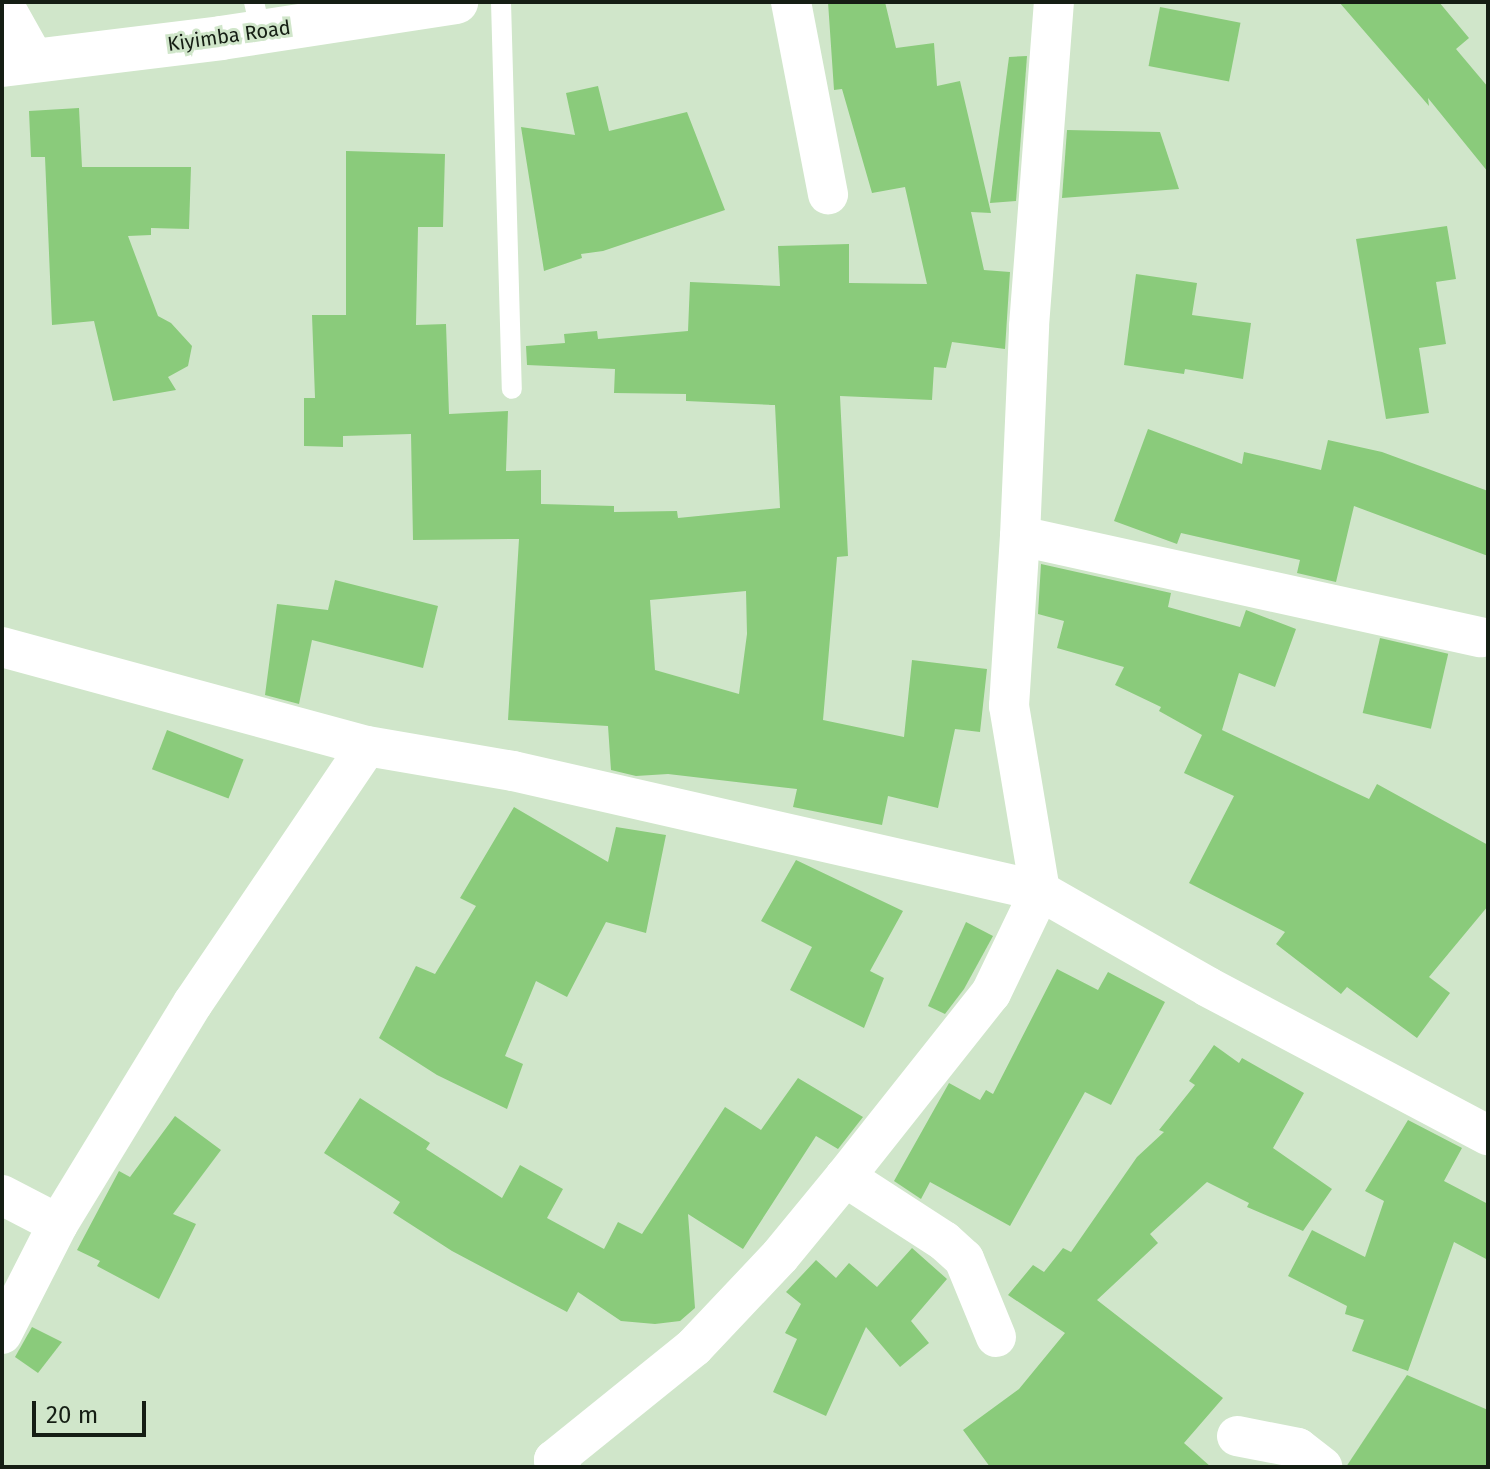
<!DOCTYPE html>
<html>
<head>
<meta charset="utf-8">
<style>
  body { margin:0 }
  #map { position:relative; width:1490px; height:1469px; overflow:hidden; background:#d0e6ca; font-family:"Fira Sans",sans-serif }
  div>[style] { position:absolute }
  .building>* { inset:0; background:#8acb7b; transform-origin:0 0 }
  .service>* { height:20px; margin:-10px; padding:0 10px; transform-origin:10px; border-radius:10px; background:#fff }
  .minor>* { height:40px; margin:-20px; padding:0 20px; transform-origin:20px; border-radius:20px; background:#fff }
  .tertiary>* { height:44px; margin:-22px; padding:0 22px; transform-origin:22px; border-radius:22px; background:#fff }
  span { translate:-50% -50%; white-space:nowrap; text-align:center; line-height:1.15; -webkit-text-stroke:6px #d0e6ca; paint-order:stroke }
  .street-label { font-size:20px; color:#151e14 }
  .frame { position:absolute; inset:0; border:4px solid #151e14; pointer-events:none }
  .scale { position:absolute; left:32px; top:1401px; width:114px; height:36px; box-sizing:border-box; border:4px solid #151e14; border-top:0; padding-left:10px; font-size:24px; line-height:28px; white-space:nowrap; color:#151e14; -webkit-text-stroke:6px #d0e6ca; paint-order:stroke }
</style>
</head>
<body>
<div id="map">
  <div class="building">
    <i style="clip-path:polygon(evenodd,828px 2px,885px 2px,896px 48px,934px 43px,937px 86px,960px 81px,991px 213px,971px 212px,984px 270px,1010px 272px,1005px 349px,952px 342px,946px 368px,934px 367px,932px 400px,840px 396px,848px 556px,837px 557px,823px 720px,904px 737px,912px 660px,987px 669px,980px 732px,955px 729px,938px 808px,888px 796px,882px 825px,793px 807px,797px 789px,668px 774px,636px 776px,611px 770px,608px 726px,508px 720px,519px 539px,413px 540px,411px 434px,343px 436px,343px 447px,304px 446px,304px 398px,315px 398px,312px 315px,346px 315px,346px 151px,445px 154px,443px 227px,418px 227px,416px 325px,446px 324px,449px 414px,508px 411px,506px 471px,541px 470px,541px 504px,614px 506px,614px 512px,677px 511px,678px 518px,780px 508px,775px 405px,686px 401px,686px 394px,614px 393px,615px 369px,527px 365px,526px 346px,565px 343px,564px 334px,597px 331px,598px 339px,688px 331px,690px 282px,780px 286px,778px 246px,849px 244px,849px 283px,927px 284px,905px 187px,872px 193px,842px 89px,834px 90px,828px 2px,746px 591px,747px 634px,739px 694px,655px 670px,650px 600px,746px 591px)"></i>
    <i style="clip-path:polygon(1339px 2px,1439px 2px,1469px 38px,1456px 49px,1488px 87px,1488px 172px,1428px 98px,1429px 106px)"></i>
    <i style="left:1160px;top:7px;width:82px;height:60px;rotate:11deg"></i>
    <i style="clip-path:polygon(1027px 56px,1016px 201px,990px 203px,1009px 57px)"></i>
    <i style="clip-path:polygon(598px 86px,609px 131px,687px 112px,725px 210px,603px 251px,581px 254px,582px 258px,544px 271px,521px 127px,575px 135px,566px 93px)"></i>
    <i style="clip-path:polygon(79px 108px,82px 167px,191px 167px,189px 229px,151px 228px,151px 235px,128px 236px,158px 316px,171px 323px,192px 346px,188px 366px,168px 377px,176px 390px,113px 401px,94px 321px,52px 325px,45px 157px,31px 157px,29px 111px)"></i>
    <i style="clip-path:polygon(1067px 130px,1160px 132px,1179px 189px,1062px 198px)"></i>
    <i style="clip-path:polygon(1447px 226px,1456px 279px,1436px 282px,1446px 344px,1419px 348px,1429px 413px,1386px 419px,1356px 239px)"></i>
    <i style="clip-path:polygon(1136px 274px,1197px 283px,1192px 315px,1251px 323px,1243px 379px,1185px 369px,1184px 374px,1124px 365px)"></i>
    <i style="clip-path:polygon(1148px 429px,1242px 464px,1244px 452px,1321px 470px,1328px 440px,1382px 452px,1488px 491px,1488px 556px,1354px 506px,1336px 582px,1297px 573px,1300px 560px,1181px 533px,1177px 544px,1114px 521px)"></i>
    <i style="clip-path:polygon(1041px 564px,1171px 593px,1168px 607px,1240px 627px,1246px 610px,1296px 629px,1275px 687px,1239px 673px,1222px 730px,1369px 799px,1377px 784px,1488px 845px,1488px 906px,1429px 977px,1450px 993px,1417px 1038px,1347px 987px,1341px 994px,1276px 944px,1285px 932px,1189px 883px,1234px 796px,1184px 773px,1202px 735px,1159px 711px,1161px 707px,1115px 685px,1124px 667px,1057px 648px,1064px 621px,1038px 614px)"></i>
    <i style="clip-path:polygon(335px 580px,438px 606px,423px 668px,312px 640px,299px 704px,265px 695px,277px 604px,328px 610px)"></i>
    <i style="left:1380px;top:638px;width:70px;height:77px;rotate:13deg"></i>
    <i style="left:167px;top:730px;width:82px;height:42px;rotate:21deg"></i>
    <i style="clip-path:polygon(514px 807px,608px 862px,616px 827px,666px 835px,646px 933px,606px 922px,567px 997px,536px 981px,505px 1056px,523px 1064px,507px 1109px,437px 1075px,379px 1038px,416px 966px,435px 974px,476px 906px,460px 898px)"></i>
    <i style="clip-path:polygon(796px 860px,903px 911px,870px 971px,884px 978px,864px 1028px,790px 990px,812px 947px,761px 921px)"></i>
    <i style="clip-path:polygon(966px 922px,993px 936px,964px 989px,945px 1014px,928px 1006px)"></i>
    <i style="clip-path:polygon(1057px 969px,1098px 990px,1108px 972px,1165px 1002px,1111px 1105px,1085px 1092px,1010px 1226px,930px 1182px,921px 1199px,894px 1181px,949px 1083px,980px 1100px,986px 1090px,993px 1094px)"></i>
    <i style="clip-path:polygon(1214px 1045px,1239px 1063px,1242px 1058px,1304px 1093px,1273px 1148px,1332px 1189px,1303px 1231px,1247px 1207px,1249px 1203px,1207px 1182px,1150px 1234px,1158px 1243px,1097px 1300px,1223px 1398px,1184px 1443px,1211px 1467px,990px 1467px,963px 1430px,1019px 1389px,1065px 1333px,1008px 1295px,1033px 1265px,1044px 1272px,1063px 1248px,1071px 1252px,1137px 1157px,1164px 1132px,1159px 1130px,1195px 1085px,1189px 1081px)"></i>
    <i style="clip-path:polygon(798px 1078px,863px 1117px,838px 1149px,816px 1136px,743px 1249px,688px 1214px,695px 1308px,680px 1321px,655px 1324px,621px 1321px,578px 1292px,567px 1312px,452px 1251px,393px 1213px,400px 1202px,324px 1153px,360px 1098px,430px 1143px,426px 1149px,502px 1198px,520px 1165px,563px 1189px,547px 1218px,604px 1249px,618px 1222px,642px 1234px,725px 1107px,761px 1130px)"></i>
    <i style="clip-path:polygon(175px 1116px,221px 1150px,173px 1214px,196px 1224px,159px 1299px,97px 1266px,100px 1261px,77px 1250px,119px 1171px,130px 1177px)"></i>
    <i style="clip-path:polygon(1408px 1120px,1462px 1148px,1444px 1181px,1488px 1204px,1488px 1260px,1454px 1242px,1408px 1371px,1352px 1351px,1364px 1320px,1345px 1314px,1347px 1306px,1288px 1276px,1312px 1230px,1365px 1257px,1384px 1201px,1365px 1191px)"></i>
    <i style="clip-path:polygon(912px 1248px,947px 1279px,911px 1321px,929px 1343px,900px 1367px,866px 1327px,826px 1416px,773px 1392px,797px 1339px,785px 1333px,801px 1304px,786px 1292px,816px 1260px,836px 1278px,849px 1263px,877px 1287px)"></i>
    <i style="clip-path:polygon(32px 1327px,62px 1342px,38px 1373px,15px 1357px)"></i>
    <i style="clip-path:polygon(1407px 1375px,1488px 1410px,1488px 1467px,1346px 1467px)"></i>
  </div>
  <div class="service">
    <i style="left:254px;top:2px;width:31px;rotate:77deg"></i>
    <i style="left:501px;top:2px;width:387px;rotate:88.4deg"></i>
  </div>
  <div class="minor">
    <i style="left:2px;top:2px;width:68px;rotate:60.8deg"></i>
    <i style="left:791px;top:2px;width:196px;rotate:79.1deg"></i>
    <i style="left:1020px;top:536px;width:210px;rotate:-87.5deg"></i>
    <i style="left:1029px;top:326px;width:325px;rotate:-85.6deg"></i>
    <i style="left:2px;top:647px;width:378px;rotate:15.2deg"></i>
    <i style="left:367px;top:746px;width:148px;rotate:9.7deg"></i>
    <i style="left:513px;top:771px;width:540px;rotate:12.83deg"></i>
    <i style="left:1040px;top:891px;width:193px;rotate:29.7deg"></i>
    <i style="left:1208px;top:987px;width:317px;rotate:27.9deg"></i>
    <i style="left:2px;top:1195px;width:63px;rotate:27.4deg"></i>
    <i style="left:2px;top:1334px;width:123px;rotate:-63deg"></i>
    <i style="left:58px;top:1224px;width:259px;rotate:-58.6deg"></i>
    <i style="left:193px;top:1003px;width:310px;rotate:-55.9deg"></i>
    <i style="left:996px;top:1337px;width:84px;rotate:-112.3deg"></i>
    <i style="left:964px;top:1259px;width:27px;rotate:-138deg"></i>
    <i style="left:944px;top:1241px;width:118px;rotate:-147.1deg"></i>
    <i style="left:845px;top:1177px;width:235px;rotate:-51.6deg"></i>
    <i style="left:991px;top:993px;width:113px;rotate:-64.3deg"></i>
    <i style="left:1040px;top:891px;width:188px;rotate:-99.5deg"></i>
    <i style="left:1009px;top:706px;width:170px;rotate:-86.3deg"></i>
    <i style="left:1020px;top:536px;width:472px;rotate:12.4deg"></i>
    <i style="left:1237px;top:1436px;width:62px;rotate:11.1deg"></i>
    <i style="left:1298px;top:1448px;width:31px;rotate:38deg"></i>
    <i style="left:561px;top:1467px;width:10px;rotate:-135deg"></i>
    <i style="left:554px;top:1460px;width:180px;rotate:-38.9deg"></i>
    <i style="left:694px;top:1347px;width:125px;rotate:-46.6deg"></i>
    <i style="left:780px;top:1256px;width:102px;rotate:-50.6deg"></i>
  </div>
  <div class="tertiary">
    <i style="left:2px;top:65px;width:221px;rotate:-7deg"></i>
    <i style="left:221px;top:38px;width:238px;rotate:-8.7deg"></i>
  </div>
  <div class="street-label">
    <span style="left:229px;top:36px;rotate:-8deg">Kiyimba Road</span>
  </div>
  <div class="frame"></div>
  <div class="scale">20 m</div>
</div>
</body>
</html>
